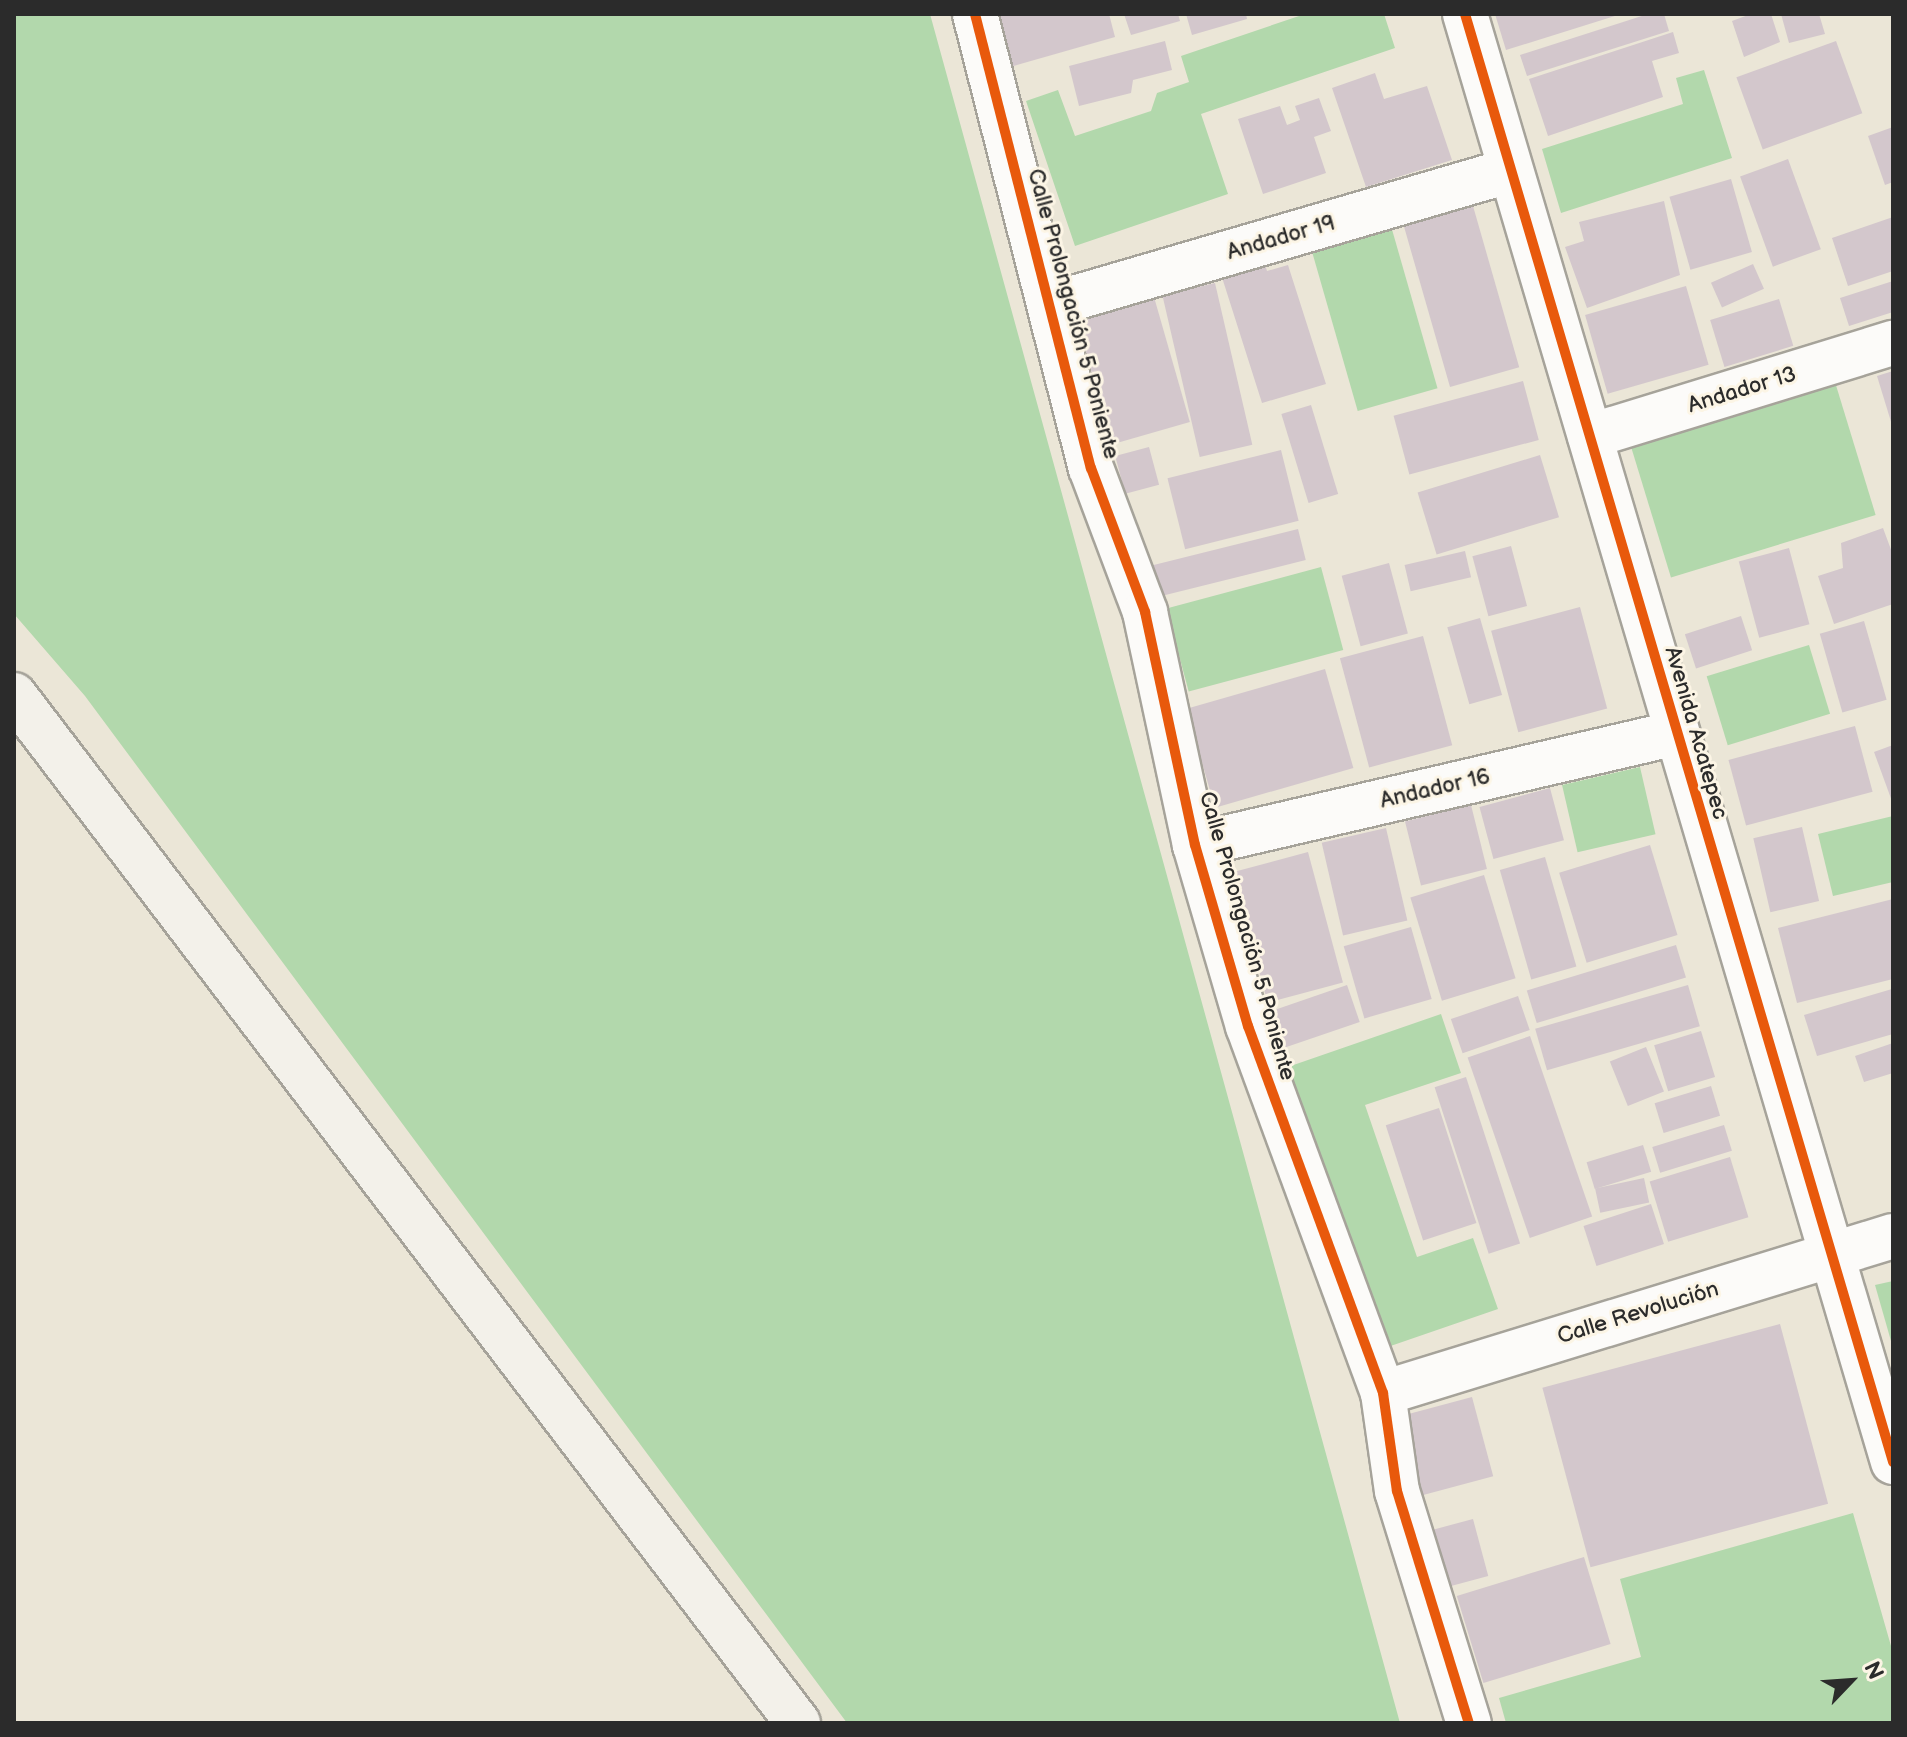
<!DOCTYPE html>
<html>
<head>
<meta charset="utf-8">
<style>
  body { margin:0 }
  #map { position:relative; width:1907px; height:1737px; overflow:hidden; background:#ebe6d7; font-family:"Balsamiq Sans",sans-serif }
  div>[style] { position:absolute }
  .green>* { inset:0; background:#b2d8ac; transform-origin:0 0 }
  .building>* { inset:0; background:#d3c7cc; transform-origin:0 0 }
  .roads { filter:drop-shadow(2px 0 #a6a39a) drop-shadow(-2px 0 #a6a39a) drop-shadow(0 2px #a6a39a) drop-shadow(0 -2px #a6a39a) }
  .street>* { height:44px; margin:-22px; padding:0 22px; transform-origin:22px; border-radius:22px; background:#fcfbf9 }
  .secondary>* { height:44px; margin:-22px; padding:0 22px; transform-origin:22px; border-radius:22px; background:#f3f1ea }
  .cycleway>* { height:10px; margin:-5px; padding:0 5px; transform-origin:5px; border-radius:5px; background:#e8590c }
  span { translate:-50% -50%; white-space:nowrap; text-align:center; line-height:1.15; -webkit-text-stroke:6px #fcf5e5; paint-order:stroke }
  .street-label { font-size:22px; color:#2b2b2b }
  .frame { position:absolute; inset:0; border:16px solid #2b2b2b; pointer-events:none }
  .north { position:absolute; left:1811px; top:1641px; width:80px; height:80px; -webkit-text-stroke:6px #fcf5e5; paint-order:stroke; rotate:65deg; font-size:22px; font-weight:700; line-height:32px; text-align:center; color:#2b2b2b }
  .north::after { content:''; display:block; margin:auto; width:28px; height:36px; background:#2b2b2b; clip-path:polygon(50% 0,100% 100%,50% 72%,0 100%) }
</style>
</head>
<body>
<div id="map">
  <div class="green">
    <i style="clip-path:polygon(14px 14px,930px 14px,1400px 1723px,847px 1723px,85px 696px,14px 614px)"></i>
    <i style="clip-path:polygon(1305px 14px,1384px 14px,1395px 48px,1201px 114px,1228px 194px,1075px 246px,1026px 101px,1058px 90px,1075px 136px,1151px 111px,1157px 93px,1189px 82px,1181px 56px)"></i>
    <i style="clip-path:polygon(1704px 70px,1732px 158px,1561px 213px,1542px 149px,1683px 104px,1676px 78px)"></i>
    <i style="left:1389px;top:219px;width:176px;height:83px;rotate:74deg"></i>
    <i style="left:1835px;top:382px;width:139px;height:214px;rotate:73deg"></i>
    <i style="left:1321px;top:567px;width:86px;height:160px;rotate:75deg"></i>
    <i style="left:1809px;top:645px;width:72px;height:107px;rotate:73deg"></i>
    <i style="left:1640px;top:767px;width:69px;height:80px;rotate:77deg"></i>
    <i style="clip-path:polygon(1893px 816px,1893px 882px,1833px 896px,1818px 834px)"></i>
    <i style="clip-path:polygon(1441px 1014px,1461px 1073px,1365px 1105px,1417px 1257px,1473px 1238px,1498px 1309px,1376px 1351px,1279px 1070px)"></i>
    <i style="clip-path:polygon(1893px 1281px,1893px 1348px,1875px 1285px)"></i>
    <i style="clip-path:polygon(1853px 1513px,1893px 1653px,1893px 1723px,1506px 1723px,1499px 1698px,1641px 1657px,1620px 1579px)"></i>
  </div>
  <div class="building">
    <i style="clip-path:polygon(995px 14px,1109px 14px,1115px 37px,1010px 67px)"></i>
    <i style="clip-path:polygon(1124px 14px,1178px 14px,1180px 21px,1131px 35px)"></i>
    <i style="clip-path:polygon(1186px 14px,1246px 14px,1247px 19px,1192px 35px)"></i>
    <i style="clip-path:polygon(1495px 14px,1618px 14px,1618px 15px,1506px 50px)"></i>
    <i style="clip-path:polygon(1648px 14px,1664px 14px,1669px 31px,1527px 76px,1520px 55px)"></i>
    <i style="clip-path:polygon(1751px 14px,1771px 14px,1780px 42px,1744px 57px,1732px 21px)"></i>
    <i style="clip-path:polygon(1781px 14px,1819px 14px,1825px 34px,1789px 43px)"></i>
    <i style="clip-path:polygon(1673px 32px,1679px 53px,1652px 61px,1663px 97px,1548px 136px,1529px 79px)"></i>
    <i style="clip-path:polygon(1165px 41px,1172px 70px,1133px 80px,1131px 93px,1079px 106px,1069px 66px)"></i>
    <i style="left:1836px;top:41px;width:77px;height:106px;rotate:70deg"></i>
    <i style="clip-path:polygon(1375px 73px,1384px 99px,1427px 86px,1452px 160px,1366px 187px,1332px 88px)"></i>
    <i style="clip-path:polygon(1319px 98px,1331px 131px,1314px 137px,1326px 173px,1263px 194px,1238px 119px,1280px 106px,1287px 125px,1300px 120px,1295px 106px)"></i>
    <i style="clip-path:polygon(1893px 127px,1893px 182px,1885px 185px,1868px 136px)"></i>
    <i style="left:1788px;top:159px;width:96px;height:51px;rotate:70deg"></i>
    <i style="left:1731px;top:179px;width:76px;height:64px;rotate:74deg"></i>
    <i style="left:1471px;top:199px;width:175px;height:72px;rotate:74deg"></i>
    <i style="clip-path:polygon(1664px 201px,1680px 275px,1587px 308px,1565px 247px,1584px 241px,1579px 222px)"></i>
    <i style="clip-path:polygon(1893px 217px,1893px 271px,1848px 286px,1832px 238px)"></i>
    <i style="clip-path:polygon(1262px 255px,1267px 271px,1288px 265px,1326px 384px,1262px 403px,1219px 268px)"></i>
    <i style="left:1753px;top:264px;width:27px;height:46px;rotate:66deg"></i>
    <i style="clip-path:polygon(1893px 281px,1893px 312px,1849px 326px,1840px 298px)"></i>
    <i style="left:1215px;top:283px;width:166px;height:54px;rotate:77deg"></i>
    <i style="left:1686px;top:286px;width:82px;height:105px;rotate:74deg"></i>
    <i style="left:1154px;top:297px;width:130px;height:85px;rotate:74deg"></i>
    <i style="left:1779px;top:299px;width:49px;height:72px;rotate:73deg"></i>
    <i style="clip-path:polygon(1893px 371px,1893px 424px,1892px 425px,1877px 376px)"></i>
    <i style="left:1523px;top:381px;width:61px;height:134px;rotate:75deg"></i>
    <i style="left:1311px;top:405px;width:93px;height:31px;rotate:73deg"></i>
    <i style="left:1149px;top:447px;width:39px;height:35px;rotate:75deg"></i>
    <i style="left:1281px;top:450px;width:73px;height:117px;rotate:76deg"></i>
    <i style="left:1540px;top:455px;width:65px;height:128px;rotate:73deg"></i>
    <i style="clip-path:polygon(1883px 528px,1893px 555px,1893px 604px,1834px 624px,1818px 576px,1843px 568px,1841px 543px)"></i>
    <i style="left:1298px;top:529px;width:32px;height:157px;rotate:76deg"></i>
    <i style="left:1511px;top:546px;width:62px;height:40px;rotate:75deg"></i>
    <i style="left:1789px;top:548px;width:79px;height:52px;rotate:75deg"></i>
    <i style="left:1465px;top:551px;width:27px;height:62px;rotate:77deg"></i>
    <i style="left:1389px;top:563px;width:73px;height:49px;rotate:75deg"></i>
    <i style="left:1580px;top:607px;width:105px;height:92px;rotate:75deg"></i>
    <i style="left:1741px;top:616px;width:36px;height:59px;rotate:72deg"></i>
    <i style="left:1480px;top:618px;width:80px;height:34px;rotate:74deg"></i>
    <i style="left:1864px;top:621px;width:82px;height:46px;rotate:74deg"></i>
    <i style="left:1423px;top:636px;width:113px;height:86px;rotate:75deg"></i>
    <i style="left:1325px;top:669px;width:103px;height:144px;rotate:74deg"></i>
    <i style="left:1855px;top:726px;width:68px;height:131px;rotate:75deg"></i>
    <i style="clip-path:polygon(1893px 745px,1893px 804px,1874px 752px)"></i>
    <i style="left:1550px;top:788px;width:54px;height:73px;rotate:75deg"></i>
    <i style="left:1471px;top:805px;width:66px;height:68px;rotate:76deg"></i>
    <i style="left:1802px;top:827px;width:76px;height:50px;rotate:77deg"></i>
    <i style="left:1386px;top:828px;width:95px;height:66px;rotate:77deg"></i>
    <i style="left:1650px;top:845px;width:94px;height:95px;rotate:73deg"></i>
    <i style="left:1308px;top:852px;width:135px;height:78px;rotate:75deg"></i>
    <i style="left:1545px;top:857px;width:114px;height:47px;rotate:74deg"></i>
    <i style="left:1484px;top:875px;width:108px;height:77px;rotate:73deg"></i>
    <i style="clip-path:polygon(1893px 899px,1893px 979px,1797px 1003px,1778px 928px)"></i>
    <i style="left:1411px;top:927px;width:75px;height:70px;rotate:74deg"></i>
    <i style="left:1676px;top:945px;width:34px;height:156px;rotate:73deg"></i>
    <i style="left:1347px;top:985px;width:39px;height:79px;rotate:71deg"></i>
    <i style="left:1688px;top:985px;width:43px;height:159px;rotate:74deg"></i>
    <i style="clip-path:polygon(1892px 989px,1893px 1034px,1817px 1056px,1804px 1015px)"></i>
    <i style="left:1518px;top:996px;width:36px;height:71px;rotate:71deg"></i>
    <i style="left:1701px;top:1031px;width:48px;height:49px;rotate:73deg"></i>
    <i style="left:1530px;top:1036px;width:191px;height:66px;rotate:71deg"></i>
    <i style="clip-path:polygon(1893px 1043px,1893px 1073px,1864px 1082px,1855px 1056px)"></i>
    <i style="left:1646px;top:1047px;width:48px;height:39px;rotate:68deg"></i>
    <i style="left:1466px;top:1077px;width:175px;height:33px;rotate:72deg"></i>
    <i style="left:1711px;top:1086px;width:31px;height:59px;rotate:73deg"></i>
    <i style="left:1439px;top:1108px;width:121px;height:56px;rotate:72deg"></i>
    <i style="left:1724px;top:1125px;width:27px;height:75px;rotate:73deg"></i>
    <i style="left:1643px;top:1145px;width:28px;height:59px;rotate:73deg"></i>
    <i style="left:1730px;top:1157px;width:63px;height:84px;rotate:73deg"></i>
    <i style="left:1644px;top:1178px;width:25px;height:50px;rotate:78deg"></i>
    <i style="left:1651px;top:1204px;width:42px;height:71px;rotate:72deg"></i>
    <i style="left:1780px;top:1324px;width:186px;height:246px;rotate:75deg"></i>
    <i style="left:1472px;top:1397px;width:82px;height:85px;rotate:75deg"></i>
    <i style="left:1473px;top:1519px;width:59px;height:53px;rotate:75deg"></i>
    <i style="left:1584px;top:1557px;width:91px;height:133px;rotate:73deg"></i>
  </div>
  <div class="roads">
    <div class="street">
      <i style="left:975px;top:14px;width:469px;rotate:75.7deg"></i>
      <i style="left:1091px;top:468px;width:154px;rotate:69.4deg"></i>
      <i style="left:1145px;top:612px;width:238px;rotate:77.9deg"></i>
      <i style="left:1195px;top:845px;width:189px;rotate:73.7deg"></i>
      <i style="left:1248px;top:1026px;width:391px;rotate:69.8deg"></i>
      <i style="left:1383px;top:1393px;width:99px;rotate:81.9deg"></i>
      <i style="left:1397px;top:1491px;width:243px;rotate:72.8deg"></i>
      <i style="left:1465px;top:14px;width:1510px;rotate:73.53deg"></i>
      <i style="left:1050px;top:305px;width:480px;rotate:-16.3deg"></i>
      <i style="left:1590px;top:436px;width:317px;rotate:-17.1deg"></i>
      <i style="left:1195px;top:845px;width:493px;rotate:-13.1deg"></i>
      <i style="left:1383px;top:1393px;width:534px;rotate:-17.11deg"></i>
    </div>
    <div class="secondary">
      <i style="left:14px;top:695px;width:1293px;rotate:52.67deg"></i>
    </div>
  </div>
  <div class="cycleway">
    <i style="left:975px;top:14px;width:469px;rotate:75.7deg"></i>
    <i style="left:1091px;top:468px;width:154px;rotate:69.4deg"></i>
    <i style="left:1145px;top:612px;width:238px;rotate:77.9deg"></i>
    <i style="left:1195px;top:845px;width:189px;rotate:73.7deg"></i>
    <i style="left:1248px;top:1026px;width:391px;rotate:69.8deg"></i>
    <i style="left:1383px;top:1393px;width:99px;rotate:81.9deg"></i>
    <i style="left:1397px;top:1491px;width:243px;rotate:72.8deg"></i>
    <i style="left:1465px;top:14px;width:1510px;rotate:73.53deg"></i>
  </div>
  <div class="street-label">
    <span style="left:1281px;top:238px;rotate:-16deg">Andador 19</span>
    <span style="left:1073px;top:314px;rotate:75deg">Calle Prolongación 5 Poniente</span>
    <span style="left:1742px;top:390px;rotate:-17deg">Andador 13</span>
    <span style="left:1696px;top:733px;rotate:74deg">Avenida Acatepec</span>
    <span style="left:1435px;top:789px;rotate:-13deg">Andador 16</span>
    <span style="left:1247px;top:936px;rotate:74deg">Calle Prolongación 5 Poniente</span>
    <span style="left:1638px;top:1313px;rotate:-17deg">Calle Revolución</span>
  </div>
  <div class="frame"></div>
  <div class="north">N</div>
</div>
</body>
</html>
